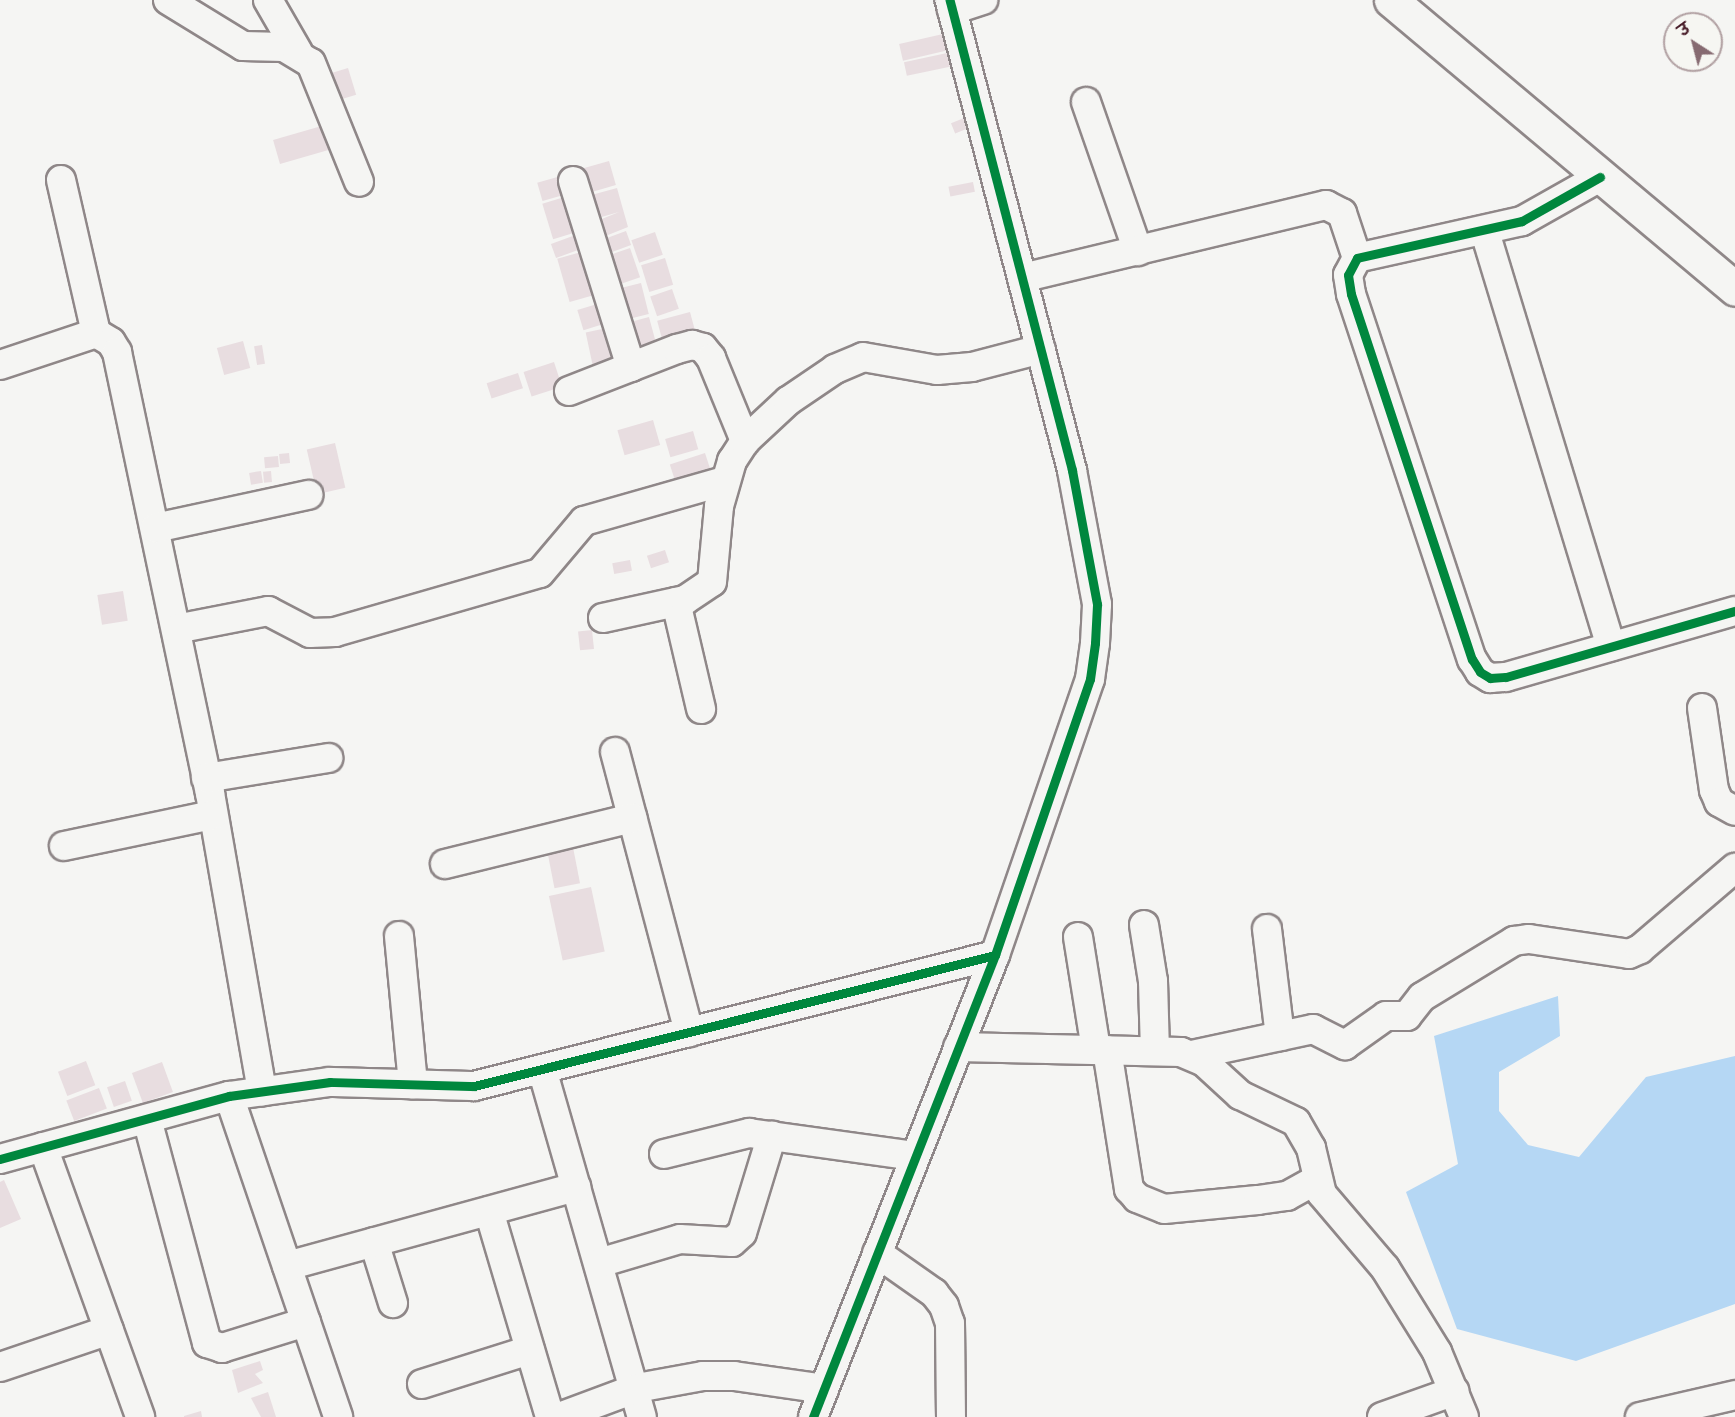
<!DOCTYPE html>
<html>
<head>
<meta charset="utf-8">
<style>
  body { margin:0 }
  #map { position:relative; width:1735px; height:1417px; overflow:hidden; background:#f5f5f3; font-family:Mali,"Playpen Sans Deva",sans-serif }
  div>[style] { position:absolute }
  .water>* { inset:0; background:#b5d7f4 }
  .building>* { inset:0; background:#e8dde0; transform-origin:0 0 }
  .roads { filter:drop-shadow(2px 0 #8f8788) drop-shadow(-2px 0 #8f8788) drop-shadow(0 2px #8f8788) drop-shadow(0 -2px #8f8788) }
  .minor>* { height:28px; margin:-14px; padding:0 14px; transform-origin:14px; border-radius:14px; background:#f5f5f3 }
  .major>* { height:33px; margin:-16.5px; padding:0 16.5px; transform-origin:16.5px; border-radius:16.5px; background:#f5f5f3 }
  .cycleway>* { height:9px; margin:-4.5px; padding:0 4.5px; transform-origin:4.5px; border-radius:4.5px; background:#00873e }
  span { translate:-50% -50%; white-space:nowrap; text-align:center; line-height:1.15; -webkit-text-stroke:4.5px #f6f6f2; paint-order:stroke }
  .north { position:absolute; left:1663px; top:12px; width:60px; height:60px; box-sizing:border-box; background:#f6f6f2; border:2px solid #b1a0a2; border-radius:50%; rotate:324deg; font-size:16px; font-weight:700; line-height:24px; text-align:center; color:#4a1f2b }
  .north::after { content:''; display:block; margin:auto; width:21px; height:27px; background:#866a71; clip-path:polygon(50% 0,100% 100%,50% 72%,0 100%) }
</style>
</head>
<body>
<div id="map">
  <div class="water">
    <i style="clip-path:polygon(1558px 996px,1560px 1036px,1499px 1072px,1499px 1111px,1528px 1145px,1579px 1157px,1646px 1077px,1735px 1056px,1735px 1304px,1576px 1361px,1457px 1329px,1406px 1192px,1458px 1164px,1434px 1036px)"></i>
  </div>
  <div class="building">
    <i style="left:943px;top:34px;width:17px;height:45px;rotate:77deg"></i>
    <i style="left:947px;top:53px;width:14px;height:44px;rotate:78deg"></i>
    <i style="left:348px;top:68px;width:28px;height:25px;rotate:73deg"></i>
    <i style="left:964px;top:118px;width:11px;height:14px;rotate:68deg"></i>
    <i style="left:325px;top:125px;width:25px;height:54px;rotate:74deg"></i>
    <i style="left:609px;top:161px;width:25px;height:34px;rotate:74deg"></i>
    <i style="left:568px;top:174px;width:19px;height:32px;rotate:74deg"></i>
    <i style="left:973px;top:182px;width:10px;height:25px;rotate:79deg"></i>
    <i style="clip-path:polygon(617px 188px,628px 227px,598px 239px,592px 223px,619px 212px,591px 220px,584px 197px)"></i>
    <i style="left:571px;top:195px;width:37px;height:30px;rotate:73deg"></i>
    <i style="left:626px;top:231px;width:15px;height:29px;rotate:70deg"></i>
    <i style="left:655px;top:232px;width:24px;height:25px;rotate:71deg"></i>
    <i style="left:581px;top:233px;width:15px;height:32px;rotate:70deg"></i>
    <i style="left:630px;top:248px;width:31px;height:29px;rotate:71deg"></i>
    <i style="left:588px;top:250px;width:45px;height:32px;rotate:74deg"></i>
    <i style="left:665px;top:258px;width:28px;height:25px;rotate:73deg"></i>
    <i style="left:641px;top:283px;width:32px;height:28px;rotate:76deg"></i>
    <i style="left:672px;top:289px;width:21px;height:23px;rotate:71deg"></i>
    <i style="left:607px;top:301px;width:21px;height:31px;rotate:73deg"></i>
    <i style="left:690px;top:312px;width:28px;height:34px;rotate:75deg"></i>
    <i style="left:649px;top:317px;width:35px;height:29px;rotate:75deg"></i>
    <i style="left:616px;top:326px;width:38px;height:31px;rotate:78deg"></i>
    <i style="left:243px;top:341px;width:28px;height:27px;rotate:75deg"></i>
    <i style="left:262px;top:345px;width:19px;height:8px;rotate:81deg"></i>
    <i style="left:554px;top:362px;width:26px;height:32px;rotate:72deg"></i>
    <i style="left:518px;top:373px;width:16px;height:33px;rotate:72deg"></i>
    <i style="left:653px;top:420px;width:26px;height:37px;rotate:74deg"></i>
    <i style="left:693px;top:431px;width:19px;height:29px;rotate:74deg"></i>
    <i style="left:335px;top:443px;width:46px;height:29px;rotate:77deg"></i>
    <i style="left:289px;top:453px;width:10px;height:10px;rotate:84deg"></i>
    <i style="left:705px;top:453px;width:25px;height:37px;rotate:72deg"></i>
    <i style="left:278px;top:456px;width:11px;height:14px;rotate:85deg"></i>
    <i style="left:261px;top:471px;width:12px;height:12px;rotate:81deg"></i>
    <i style="left:271px;top:471px;width:11px;height:8px;rotate:85deg"></i>
    <i style="left:665px;top:550px;width:13px;height:19px;rotate:72deg"></i>
    <i style="left:630px;top:560px;width:11px;height:18px;rotate:80deg"></i>
    <i style="left:123px;top:591px;width:30px;height:26px;rotate:81deg"></i>
    <i style="left:592px;top:630px;width:19px;height:14px;rotate:84deg"></i>
    <i style="left:572px;top:842px;width:42px;height:26px;rotate:79deg"></i>
    <i style="left:591px;top:887px;width:66px;height:43px;rotate:78deg"></i>
    <i style="left:86px;top:1061px;width:26px;height:30px;rotate:69deg"></i>
    <i style="left:162px;top:1062px;width:32px;height:32px;rotate:70deg"></i>
    <i style="left:125px;top:1081px;width:21px;height:19px;rotate:71deg"></i>
    <i style="left:99px;top:1088px;width:22px;height:35px;rotate:69deg"></i>
    <i style="clip-path:polygon(4px 1180px,21px 1219px,0 1228px,0 1182px)"></i>
    <i style="clip-path:polygon(260px 1361px,263px 1370px,255px 1374px,263px 1383px,238px 1393px,232px 1370px)"></i>
    <i style="clip-path:polygon(268px 1392px,276px 1417px,261px 1417px,251px 1398px)"></i>
    <i style="clip-path:polygon(201px 1411px,202px 1417px,184px 1417px,184px 1416px)"></i>
  </div>
  <div class="roads">
    <div class="minor">
      <i style="left:168px;top:0;width:88px;rotate:31.5deg"></i>
      <i style="left:243px;top:46px;width:41px;rotate:1.4deg"></i>
      <i style="left:284px;top:47px;width:31px;rotate:31deg"></i>
      <i style="left:311px;top:63px;width:128px;rotate:68deg"></i>
      <i style="left:268px;top:0;width:60px;rotate:60deg"></i>
      <i style="left:952px;top:10px;width:33px;rotate:-18deg"></i>
      <i style="left:1086px;top:102px;width:158px;rotate:70.8deg"></i>
      <i style="left:1600px;top:177px;width:90px;rotate:150.6deg"></i>
      <i style="left:1522px;top:221px;width:169px;rotate:167.4deg"></i>
      <i style="left:1357px;top:258px;width:19px;rotate:118deg"></i>
      <i style="left:1348px;top:275px;width:19px;rotate:81deg"></i>
      <i style="left:1351px;top:294px;width:385px;rotate:71.7deg"></i>
      <i style="left:1472px;top:659px;width:15px;rotate:58deg"></i>
      <i style="left:1480px;top:672px;width:12px;rotate:31deg"></i>
      <i style="left:1490px;top:678px;width:16px;rotate:-4deg"></i>
      <i style="left:1506px;top:677px;width:238px;rotate:-16.1deg"></i>
      <i style="left:61px;top:180px;width:157px;rotate:77.1deg"></i>
      <i style="left:573px;top:181px;width:195px;rotate:72.7deg"></i>
      <i style="left:1485px;top:232px;width:433px;rotate:73.1deg"></i>
      <i style="left:1022px;top:278px;width:313px;rotate:-13.5deg"></i>
      <i style="left:1326px;top:205px;width:18px;rotate:27deg"></i>
      <i style="left:1342px;top:213px;width:47px;rotate:71.6deg"></i>
      <i style="left:0;top:365px;width:101px;rotate:-18.4deg"></i>
      <i style="left:96px;top:333px;width:17px;rotate:31deg"></i>
      <i style="left:111px;top:342px;width:12px;rotate:59deg"></i>
      <i style="left:117px;top:352px;width:451px;rotate:78.1deg"></i>
      <i style="left:210px;top:793px;width:303px;rotate:80.1deg"></i>
      <i style="left:569px;top:391px;width:116px;rotate:-21.3deg"></i>
      <i style="left:677px;top:349px;width:16px;rotate:-15deg"></i>
      <i style="left:692px;top:345px;width:11px;rotate:15deg"></i>
      <i style="left:703px;top:348px;width:13px;rotate:51deg"></i>
      <i style="left:711px;top:358px;width:90px;rotate:67.7deg"></i>
      <i style="left:155px;top:528px;width:157px;rotate:-12.2deg"></i>
      <i style="left:676px;top:602px;width:110px;rotate:76.8deg"></i>
      <i style="left:603px;top:618px;width:84px;rotate:-12.4deg"></i>
      <i style="left:685px;top:600px;width:32px;rotate:-34deg"></i>
      <i style="left:712px;top:582px;width:76px;rotate:-84.7deg"></i>
      <i style="left:719px;top:506px;width:47px;rotate:-73.9deg"></i>
      <i style="left:732px;top:461px;width:24px;rotate:-57deg"></i>
      <i style="left:745px;top:441px;width:59px;rotate:-42.9deg"></i>
      <i style="left:788px;top:401px;width:57px;rotate:-34.2deg"></i>
      <i style="left:835px;top:369px;width:30px;rotate:-23deg"></i>
      <i style="left:863px;top:357px;width:75px;rotate:10deg"></i>
      <i style="left:937px;top:370px;width:35px;rotate:-5deg"></i>
      <i style="left:972px;top:367px;width:71px;rotate:-14.6deg"></i>
      <i style="left:176px;top:629px;width:94px;rotate:-11.1deg"></i>
      <i style="left:268px;top:611px;width:47px;rotate:27.6deg"></i>
      <i style="left:310px;top:633px;width:25px;rotate:-2deg"></i>
      <i style="left:335px;top:632px;width:213px;rotate:-16.1deg"></i>
      <i style="left:540px;top:573px;width:68px;rotate:-49.8deg"></i>
      <i style="left:584px;top:521px;width:146px;rotate:-15.9deg"></i>
      <i style="left:1702px;top:708px;width:83px;rotate:81.7deg"></i>
      <i style="left:1714px;top:790px;width:13px;rotate:67deg"></i>
      <i style="left:1719px;top:802px;width:18px;rotate:29deg"></i>
      <i style="left:615px;top:752px;width:290px;rotate:75.2deg"></i>
      <i style="left:206px;top:778px;width:124px;rotate:-9.3deg"></i>
      <i style="left:64px;top:846px;width:152px;rotate:-11.8deg"></i>
      <i style="left:445px;top:864px;width:193px;rotate:-13.8deg"></i>
      <i style="left:1144px;top:925px;width:57px;rotate:80.9deg"></i>
      <i style="left:1153px;top:981px;width:70px;rotate:88.4deg"></i>
      <i style="left:1267px;top:929px;width:108px;rotate:83.1deg"></i>
      <i style="left:399px;top:936px;width:149px;rotate:84.6deg"></i>
      <i style="left:1078px;top:937px;width:114px;rotate:80.9deg"></i>
      <i style="left:958px;top:1047px;width:223px;rotate:1.3deg"></i>
      <i style="left:1181px;top:1052px;width:25px;rotate:23deg"></i>
      <i style="left:1204px;top:1062px;width:49px;rotate:42.5deg"></i>
      <i style="left:1240px;top:1095px;width:62px;rotate:25.7deg"></i>
      <i style="left:1296px;top:1122px;width:30px;rotate:60deg"></i>
      <i style="left:1311px;top:1148px;width:47px;rotate:76.6deg"></i>
      <i style="left:1322px;top:1194px;width:97px;rotate:49.6deg"></i>
      <i style="left:1385px;top:1268px;width:99px;rotate:58.2deg"></i>
      <i style="left:1437px;top:1352px;width:70px;rotate:67.4deg"></i>
      <i style="left:1107px;top:1050px;width:141px;rotate:81deg"></i>
      <i style="left:1129px;top:1189px;width:12px;rotate:48deg"></i>
      <i style="left:1137px;top:1198px;width:29px;rotate:22deg"></i>
      <i style="left:1164px;top:1209px;width:94px;rotate:-5.5deg"></i>
      <i style="left:1258px;top:1200px;width:29px;rotate:-8deg"></i>
      <i style="left:1287px;top:1196px;width:33px;rotate:-29deg"></i>
      <i style="left:1192px;top:1055px;width:124px;rotate:-12.1deg"></i>
      <i style="left:1313px;top:1029px;width:36px;rotate:27deg"></i>
      <i style="left:1345px;top:1045px;width:50px;rotate:-35.3deg"></i>
      <i style="left:1386px;top:1016px;width:21px"></i>
      <i style="left:1407px;top:1016px;width:24px;rotate:-52deg"></i>
      <i style="left:1422px;top:997px;width:108px;rotate:-31.3deg"></i>
      <i style="left:1514px;top:941px;width:15px;rotate:-8deg"></i>
      <i style="left:1529px;top:939px;width:101px;rotate:8.5deg"></i>
      <i style="left:1629px;top:954px;width:12px;rotate:-24deg"></i>
      <i style="left:1640px;top:949px;width:125px;rotate:-40.5deg"></i>
      <i style="left:542px;top:1069px;width:362px;rotate:74deg"></i>
      <i style="left:229px;top:1096px;width:339px;rotate:71.2deg"></i>
      <i style="left:147px;top:1119px;width:232px;rotate:75deg"></i>
      <i style="left:207px;top:1343px;width:16px;rotate:18deg"></i>
      <i style="left:222px;top:1348px;width:88px;rotate:-17.2deg"></i>
      <i style="left:43px;top:1147px;width:287px;rotate:70.2deg"></i>
      <i style="left:664px;top:1154px;width:88px;rotate:-13.9deg"></i>
      <i style="left:749px;top:1133px;width:168px;rotate:7.9deg"></i>
      <i style="left:0;top:1159px;width:238px;rotate:-15.4deg"></i>
      <i style="left:229px;top:1096px;width:102px;rotate:-7.9deg"></i>
      <i style="left:330px;top:1082px;width:144px;rotate:1.6deg"></i>
      <i style="left:474px;top:1086px;width:537px;rotate:-14.11deg"></i>
      <i style="left:489px;top:1211px;width:215px;rotate:73.5deg"></i>
      <i style="left:374px;top:1242px;width:64px;rotate:72.7deg"></i>
      <i style="left:877px;top:1253px;width:70px;rotate:35.1deg"></i>
      <i style="left:934px;top:1293px;width:16px;rotate:52deg"></i>
      <i style="left:944px;top:1306px;width:18px;rotate:71deg"></i>
      <i style="left:950px;top:1323px;width:94px;rotate:89.4deg"></i>
      <i style="left:599px;top:1263px;width:84px;rotate:-16.5deg"></i>
      <i style="left:680px;top:1239px;width:52px;rotate:3.3deg"></i>
      <i style="left:732px;top:1242px;width:13px;rotate:-42deg"></i>
      <i style="left:742px;top:1233px;width:102px;rotate:-73deg"></i>
      <i style="left:287px;top:1266px;width:300px;rotate:-15.3deg"></i>
      <i style="left:0;top:1367px;width:115px;rotate:-18.7deg"></i>
      <i style="left:422px;top:1384px;width:113px;rotate:-17.5deg"></i>
      <i style="left:559px;top:1417px;width:83px;rotate:-20.4deg"></i>
      <i style="left:637px;top:1388px;width:67px;rotate:-10.3deg"></i>
      <i style="left:703px;top:1376px;width:31px"></i>
      <i style="left:734px;top:1376px;width:91px;rotate:8.2deg"></i>
      <i style="left:813px;top:1417px;width:497px;rotate:-68.5deg"></i>
      <i style="left:995px;top:955px;width:292px;rotate:-71deg"></i>
      <i style="left:1090px;top:679px;width:36px;rotate:-82deg"></i>
      <i style="left:1095px;top:643px;width:39px;rotate:-87deg"></i>
      <i style="left:1097px;top:604px;width:136px;rotate:-100.6deg"></i>
      <i style="left:1072px;top:470px;width:486px;rotate:-104.6deg"></i>
      <i style="left:1382px;top:1417px;width:77px;rotate:-19.6deg"></i>
      <i style="left:1640px;top:1417px;width:98px;rotate:-13deg"></i>
    </div>
    <div class="major">
      <i style="left:1391px;top:0;width:449px;rotate:40deg"></i>
    </div>
  </div>
  <div class="cycleway">
    <i style="left:1600px;top:177px;width:90px;rotate:150.6deg"></i>
    <i style="left:1522px;top:221px;width:169px;rotate:167.4deg"></i>
    <i style="left:1357px;top:258px;width:19px;rotate:118deg"></i>
    <i style="left:1348px;top:275px;width:19px;rotate:81deg"></i>
    <i style="left:1351px;top:294px;width:385px;rotate:71.7deg"></i>
    <i style="left:1472px;top:659px;width:15px;rotate:58deg"></i>
    <i style="left:1480px;top:672px;width:12px;rotate:31deg"></i>
    <i style="left:1490px;top:678px;width:16px;rotate:-4deg"></i>
    <i style="left:1506px;top:677px;width:238px;rotate:-16.1deg"></i>
    <i style="left:0;top:1159px;width:238px;rotate:-15.4deg"></i>
    <i style="left:229px;top:1096px;width:102px;rotate:-7.9deg"></i>
    <i style="left:330px;top:1082px;width:144px;rotate:1.6deg"></i>
    <i style="left:474px;top:1086px;width:537px;rotate:-14.11deg"></i>
    <i style="left:813px;top:1417px;width:497px;rotate:-68.5deg"></i>
    <i style="left:995px;top:955px;width:292px;rotate:-71deg"></i>
    <i style="left:1090px;top:679px;width:36px;rotate:-82deg"></i>
    <i style="left:1095px;top:643px;width:39px;rotate:-87deg"></i>
    <i style="left:1097px;top:604px;width:136px;rotate:-100.6deg"></i>
    <i style="left:1072px;top:470px;width:486px;rotate:-104.6deg"></i>
  </div>
  <div class="north">उ</div>
</div>
</body>
</html>
